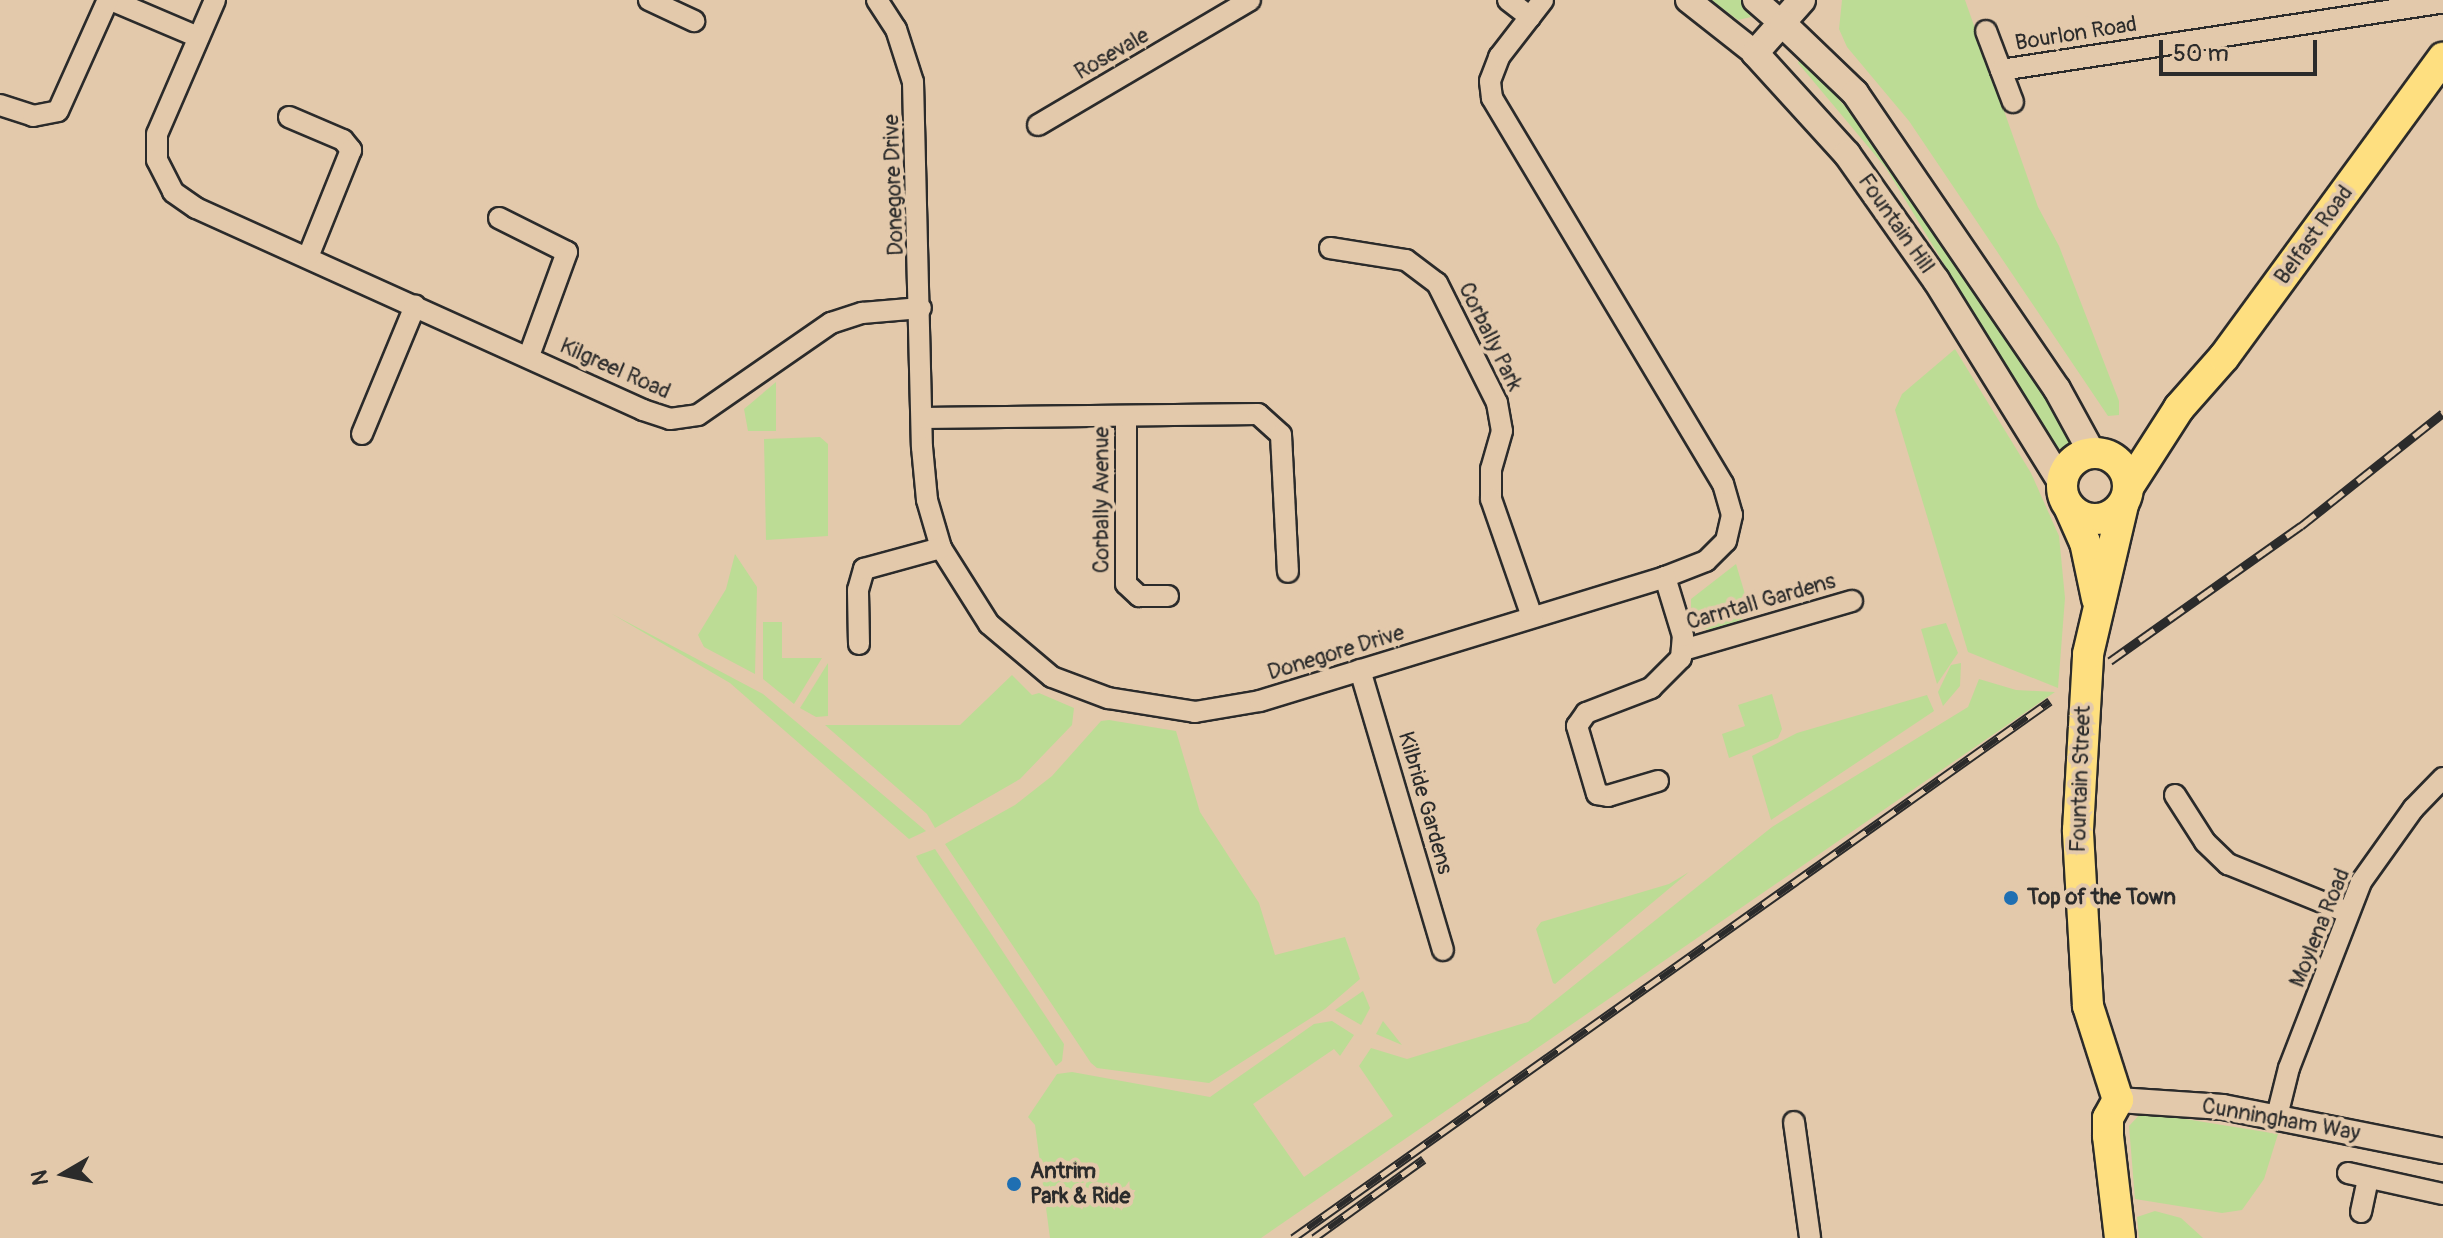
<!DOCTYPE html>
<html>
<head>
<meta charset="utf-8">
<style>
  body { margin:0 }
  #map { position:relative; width:2443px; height:1238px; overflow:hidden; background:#e3c9ab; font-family:Pangolin,sans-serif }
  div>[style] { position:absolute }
  .green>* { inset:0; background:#bcdc95 }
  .roads { filter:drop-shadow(2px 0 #2b2b2b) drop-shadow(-2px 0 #2b2b2b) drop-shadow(0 2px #2b2b2b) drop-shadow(0 -2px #2b2b2b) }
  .minor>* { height:20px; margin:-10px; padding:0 10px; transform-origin:10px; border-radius:10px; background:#e3c9ab }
  .tertiary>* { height:24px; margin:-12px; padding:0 12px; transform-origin:12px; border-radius:12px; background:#e3c9ab }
  .secondary>* { height:26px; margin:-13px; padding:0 13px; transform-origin:13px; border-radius:13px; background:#e3c9ab }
  .primary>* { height:30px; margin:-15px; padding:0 15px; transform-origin:15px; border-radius:15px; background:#fedf80 }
  .primary>.ring { margin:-15px; padding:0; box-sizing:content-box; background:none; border:30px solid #fedf80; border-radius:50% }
  .rail>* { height:9px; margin-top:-4.5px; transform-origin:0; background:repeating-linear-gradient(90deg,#e3c9ab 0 18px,#2b2b2b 0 36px); box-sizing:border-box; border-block:2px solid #2b2b2b }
  .dots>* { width:22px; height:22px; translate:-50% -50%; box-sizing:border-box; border:4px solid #e3c9ab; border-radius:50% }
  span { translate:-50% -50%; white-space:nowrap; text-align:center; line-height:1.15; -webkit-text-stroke:8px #e3c9ab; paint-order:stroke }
  .street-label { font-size:22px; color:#2b2b2b }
  .poi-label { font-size:22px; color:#2b2b2b; font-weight:700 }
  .left { translate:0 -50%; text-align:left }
  .north { position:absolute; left:24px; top:1134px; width:80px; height:80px; -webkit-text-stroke:6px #e3c9ab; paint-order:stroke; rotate:261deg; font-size:22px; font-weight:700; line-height:32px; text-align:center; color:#2b2b2b }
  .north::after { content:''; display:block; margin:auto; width:28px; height:36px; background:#2b2b2b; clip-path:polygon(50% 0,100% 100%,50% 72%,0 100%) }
  .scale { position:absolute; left:2159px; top:40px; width:158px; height:36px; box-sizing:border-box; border:4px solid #2b2b2b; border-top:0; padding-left:10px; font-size:24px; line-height:28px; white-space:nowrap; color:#2b2b2b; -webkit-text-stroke:6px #e3c9ab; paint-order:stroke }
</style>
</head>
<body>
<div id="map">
  <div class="green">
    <i style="clip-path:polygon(1711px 0,1745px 0,1751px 17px,1738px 20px)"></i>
    <i style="clip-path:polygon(1842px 0,1965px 0,2038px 207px,2059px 246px,2119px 401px,2119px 415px,2108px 416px,1909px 121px,1847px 47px,1839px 29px)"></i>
    <i style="clip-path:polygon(1801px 56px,1888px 156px,2072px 438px,2066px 449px,2055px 448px,1886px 168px,1798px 63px)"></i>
    <i style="clip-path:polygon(1955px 349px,2031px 473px,2059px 536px,2065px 598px,2058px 688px,1968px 652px,1895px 410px,1902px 394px)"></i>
    <i style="clip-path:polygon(776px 382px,776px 431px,748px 431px,744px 409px)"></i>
    <i style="clip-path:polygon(820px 437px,828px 444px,828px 536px,766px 540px,764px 439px)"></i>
    <i style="clip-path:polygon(735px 554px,757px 587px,755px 674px,704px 647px,698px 635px,726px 589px)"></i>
    <i style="clip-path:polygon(1736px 564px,1747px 601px,1741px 620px,1711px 630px,1699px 628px,1691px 615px,1691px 599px)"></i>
    <i style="clip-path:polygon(612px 614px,763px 694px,926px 831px,909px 839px,730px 683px)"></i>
    <i style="clip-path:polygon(763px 622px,782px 622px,782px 658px,822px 658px,794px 704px,763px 679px)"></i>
    <i style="clip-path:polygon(1946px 623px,1958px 653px,1937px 684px,1921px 629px)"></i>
    <i style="clip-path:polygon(828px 663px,828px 716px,816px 717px,800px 708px)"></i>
    <i style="clip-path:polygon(1961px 663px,1960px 686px,1943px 706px,1938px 692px,1951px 665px)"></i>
    <i style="clip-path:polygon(1012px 675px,1032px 695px,1039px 693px,1074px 708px,1072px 725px,1020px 779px,935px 828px,927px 814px,825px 725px,960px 725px)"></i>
    <i style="clip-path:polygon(1979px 679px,2016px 690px,2055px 692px,1261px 1238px,1050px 1238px,1035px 1125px,1028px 1117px,1057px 1074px,1072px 1072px,1210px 1097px,1314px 1024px,1332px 1021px,1354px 1035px,1340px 1056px,1334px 1049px,1253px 1104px,1304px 1177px,1393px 1116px,1359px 1066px,1371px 1048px,1407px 1059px,1528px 1022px,1772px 827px,1968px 707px)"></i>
    <i style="clip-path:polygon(1772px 694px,1782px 729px,1778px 738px,1729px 758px,1722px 734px,1745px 726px,1738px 705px)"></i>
    <i style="clip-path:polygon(1927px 695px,1934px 711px,1771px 820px,1752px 756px,1797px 733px)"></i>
    <i style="clip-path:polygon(1109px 720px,1176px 731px,1200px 812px,1259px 903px,1275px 955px,1345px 937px,1360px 979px,1325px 1009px,1209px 1083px,1097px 1068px,1091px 1063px,945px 844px,1015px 805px,1052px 776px,1101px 721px)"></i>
    <i style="clip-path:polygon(935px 849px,1064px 1044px,1062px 1061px,1056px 1066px,919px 862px,916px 856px)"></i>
    <i style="clip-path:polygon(1689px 872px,1555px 984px,1553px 983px,1536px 929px,1541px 922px,1669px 884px)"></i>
    <i style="clip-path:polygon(1363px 991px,1370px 1008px,1361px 1025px,1335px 1010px)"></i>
    <i style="clip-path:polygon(1383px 1021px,1402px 1045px,1376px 1034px)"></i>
    <i style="clip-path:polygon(2142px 1112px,2278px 1134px,2264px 1179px,2242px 1210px,2222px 1213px,2135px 1199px,2129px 1126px)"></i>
    <i style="clip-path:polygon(2155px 1211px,2181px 1218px,2203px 1238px,2139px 1238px,2137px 1217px)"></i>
  </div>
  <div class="roads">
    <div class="minor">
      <i style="left:111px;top:0;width:95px;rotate:23deg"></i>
      <i style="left:215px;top:0;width:146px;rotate:113.4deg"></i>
      <i style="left:157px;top:134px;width:26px;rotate:90deg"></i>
      <i style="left:157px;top:160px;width:36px;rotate:63deg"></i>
      <i style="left:173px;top:192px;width:28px;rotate:35deg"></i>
      <i style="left:196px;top:208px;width:491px;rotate:24.3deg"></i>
      <i style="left:643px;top:410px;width:28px;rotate:18deg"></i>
      <i style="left:670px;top:419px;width:28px;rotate:-8deg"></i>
      <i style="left:698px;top:415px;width:162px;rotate:-34.7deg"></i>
      <i style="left:831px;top:323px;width:33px;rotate:-18deg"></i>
      <i style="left:862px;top:313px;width:59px;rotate:-4.8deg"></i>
      <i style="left:649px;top:0;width:50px;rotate:25deg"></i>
      <i style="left:877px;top:0;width:35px;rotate:57deg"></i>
      <i style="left:896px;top:29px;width:56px;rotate:72.2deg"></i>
      <i style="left:913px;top:82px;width:365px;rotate:88.6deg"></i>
      <i style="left:922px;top:447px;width:53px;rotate:84.6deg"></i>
      <i style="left:927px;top:500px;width:50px;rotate:73.7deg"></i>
      <i style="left:941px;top:548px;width:90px;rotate:57.7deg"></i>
      <i style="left:989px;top:624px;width:82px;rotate:40.1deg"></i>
      <i style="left:1052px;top:677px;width:60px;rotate:20.6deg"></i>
      <i style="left:1108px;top:698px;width:88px;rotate:9.1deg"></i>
      <i style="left:1195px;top:712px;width:66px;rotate:-9.6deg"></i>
      <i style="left:1260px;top:701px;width:424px;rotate:-17deg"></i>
      <i style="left:1665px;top:577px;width:44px;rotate:-21.3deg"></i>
      <i style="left:1706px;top:561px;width:28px;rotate:-45deg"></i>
      <i style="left:1726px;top:541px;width:27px;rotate:-77deg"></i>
      <i style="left:1732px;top:515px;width:32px;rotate:-106deg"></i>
      <i style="left:1723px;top:484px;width:450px;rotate:-120.9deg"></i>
      <i style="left:1492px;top:98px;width:17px;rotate:-97deg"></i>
      <i style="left:1490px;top:81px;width:26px;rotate:-69deg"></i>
      <i style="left:1499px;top:57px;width:72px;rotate:-52.3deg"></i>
      <i style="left:1508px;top:0;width:28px;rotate:38deg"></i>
      <i style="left:1986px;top:31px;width:76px;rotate:69.2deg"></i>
      <i style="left:2001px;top:70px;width:447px;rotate:-8.7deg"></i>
      <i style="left:0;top:105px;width:35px;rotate:18deg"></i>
      <i style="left:33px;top:116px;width:25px;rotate:-11deg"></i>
      <i style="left:58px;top:111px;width:122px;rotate:-65.8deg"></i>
      <i style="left:289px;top:117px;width:59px;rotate:23.1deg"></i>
      <i style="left:343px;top:140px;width:13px;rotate:51deg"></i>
      <i style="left:351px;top:150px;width:115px;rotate:111.9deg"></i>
      <i style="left:1038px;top:125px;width:246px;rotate:-30.5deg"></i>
      <i style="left:499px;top:218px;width:76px;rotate:26.6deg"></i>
      <i style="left:567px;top:252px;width:111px;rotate:110.1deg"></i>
      <i style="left:1330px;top:248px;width:77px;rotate:9deg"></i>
      <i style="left:1406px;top:260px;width:39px;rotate:37deg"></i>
      <i style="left:1437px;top:283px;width:134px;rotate:63.4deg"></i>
      <i style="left:1497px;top:403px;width:28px;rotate:80deg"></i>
      <i style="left:1502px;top:431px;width:40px;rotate:106deg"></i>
      <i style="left:1491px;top:469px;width:30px;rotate:90deg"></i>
      <i style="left:1491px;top:499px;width:125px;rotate:70.8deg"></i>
      <i style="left:1126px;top:416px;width:168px;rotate:90deg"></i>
      <i style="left:1126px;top:584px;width:18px;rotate:43deg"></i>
      <i style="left:1139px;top:596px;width:29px"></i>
      <i style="left:922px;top:418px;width:336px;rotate:-0.7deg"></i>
      <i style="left:1258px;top:414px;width:31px;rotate:42deg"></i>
      <i style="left:1281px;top:435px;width:137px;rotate:87.1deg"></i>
      <i style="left:362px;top:434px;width:139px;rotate:-67.5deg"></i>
      <i style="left:859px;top:644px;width:54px;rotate:-91.1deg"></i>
      <i style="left:858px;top:590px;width:22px;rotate:-74deg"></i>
      <i style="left:864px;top:569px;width:80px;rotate:-15.3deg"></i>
      <i style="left:1683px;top:650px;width:176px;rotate:-16.2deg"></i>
      <i style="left:1360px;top:670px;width:292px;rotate:73.5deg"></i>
      <i style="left:1658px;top:781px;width:52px;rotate:163.3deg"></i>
      <i style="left:1608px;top:796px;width:11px;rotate:-170deg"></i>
      <i style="left:1597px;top:794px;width:71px;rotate:-106.4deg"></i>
      <i style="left:1577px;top:726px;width:16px;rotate:-55deg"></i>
      <i style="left:1586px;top:713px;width:70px;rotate:-21deg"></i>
      <i style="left:1651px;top:688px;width:42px;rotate:-45deg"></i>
      <i style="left:1681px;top:658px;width:22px;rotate:-85deg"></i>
      <i style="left:1683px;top:636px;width:62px;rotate:-107deg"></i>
      <i style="left:2175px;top:795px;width:56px;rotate:57.4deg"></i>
      <i style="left:2205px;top:842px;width:32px;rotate:44deg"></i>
      <i style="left:2228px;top:864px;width:128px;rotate:22deg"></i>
      <i style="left:2277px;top:1116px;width:49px;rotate:-76deg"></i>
      <i style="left:2289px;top:1068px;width:199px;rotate:-68.8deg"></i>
      <i style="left:2361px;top:882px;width:90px;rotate:-54.5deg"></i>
      <i style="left:2413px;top:809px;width:43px;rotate:-45.9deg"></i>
      <i style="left:1794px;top:1122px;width:117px;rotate:82.1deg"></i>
      <i style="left:2348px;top:1173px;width:97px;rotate:12.5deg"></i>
      <i style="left:2361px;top:1212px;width:35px;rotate:-78deg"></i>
    </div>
    <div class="tertiary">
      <i style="left:1688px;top:0;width:85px;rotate:38.3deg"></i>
      <i style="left:1755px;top:0;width:37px;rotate:41deg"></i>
      <i style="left:2118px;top:1100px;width:105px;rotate:3.8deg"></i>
      <i style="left:2223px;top:1107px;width:224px;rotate:11.3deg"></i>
    </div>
    <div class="secondary">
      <i style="left:1802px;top:0;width:71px;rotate:131.6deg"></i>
      <i style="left:1755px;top:53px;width:137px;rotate:47.7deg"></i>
      <i style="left:1847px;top:154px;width:154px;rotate:54.8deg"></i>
      <i style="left:1936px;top:280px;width:239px;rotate:58.2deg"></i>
      <i style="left:1783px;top:24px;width:100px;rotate:43.8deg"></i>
      <i style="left:1855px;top:93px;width:358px;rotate:55.7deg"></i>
      <i style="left:2057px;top:389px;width:73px;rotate:61.3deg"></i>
    </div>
    <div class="primary">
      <i class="ring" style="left:2062px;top:453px;width:36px;height:36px"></i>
      <i style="left:2129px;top:486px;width:93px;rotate:-57.3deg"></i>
      <i style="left:2179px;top:408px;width:68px;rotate:-48.6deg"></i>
      <i style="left:2224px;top:357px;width:371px;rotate:-53.8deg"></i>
      <i style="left:2070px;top:509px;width:36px;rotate:66deg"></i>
      <i style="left:2085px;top:542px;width:58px;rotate:78.1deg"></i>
      <i style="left:2120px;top:1238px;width:103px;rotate:-96.7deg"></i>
      <i style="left:2108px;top:1136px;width:18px;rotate:-90deg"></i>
      <i style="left:2108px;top:1118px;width:21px;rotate:-61deg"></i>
      <i style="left:2118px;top:1100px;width:99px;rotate:-107.7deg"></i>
      <i style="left:2088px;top:1006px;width:176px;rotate:-93.3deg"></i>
      <i style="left:2078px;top:830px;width:176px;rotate:-86.7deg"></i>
      <i style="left:2088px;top:654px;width:153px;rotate:-76.8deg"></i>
    </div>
  </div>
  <div class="rail">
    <i style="left:2110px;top:661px;width:234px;rotate:-35.3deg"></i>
    <i style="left:2301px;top:526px;width:181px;rotate:-38.5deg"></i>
    <i style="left:1293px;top:1238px;width:928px;rotate:-35.35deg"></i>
    <i style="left:1314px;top:1238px;width:135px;rotate:-35.7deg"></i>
  </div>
  <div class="dots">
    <i style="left:2011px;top:898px;background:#1f6fb2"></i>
    <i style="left:1014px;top:1184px;background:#1f6fb2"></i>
  </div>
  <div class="street-label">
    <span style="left:2076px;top:34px;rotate:-9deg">Bourlon Road</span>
    <span style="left:1112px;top:54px;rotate:-30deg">Rosevale</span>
    <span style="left:894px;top:185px;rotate:-92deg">Donegore Drive</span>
    <span style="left:1896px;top:224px;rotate:55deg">Fountain Hill</span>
    <span style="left:2314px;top:235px;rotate:-54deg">Belfast Road</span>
    <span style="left:1490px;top:337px;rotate:64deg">Corbally Park</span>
    <span style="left:615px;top:369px;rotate:24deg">Kilgreel Road</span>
    <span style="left:1102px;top:500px;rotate:-90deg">Corbally Avenue</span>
    <span style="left:1761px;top:602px;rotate:-16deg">Carntall Gardens</span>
    <span style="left:1336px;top:653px;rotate:-17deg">Donegore Drive</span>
    <span style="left:2081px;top:779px;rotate:-88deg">Fountain Street</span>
    <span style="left:1425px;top:803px;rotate:74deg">Kilbride Gardens</span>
    <span style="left:2320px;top:928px;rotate:-68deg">Moylena Road</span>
    <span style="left:2281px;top:1120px;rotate:10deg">Cunningham Way</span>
  </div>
  <div class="poi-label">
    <span class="left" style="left:2027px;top:898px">Top of the Town</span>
    <span class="left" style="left:1030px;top:1184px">Antrim<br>Park &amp; Ride</span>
  </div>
  <div class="north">N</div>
  <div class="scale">50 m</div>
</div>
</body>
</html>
